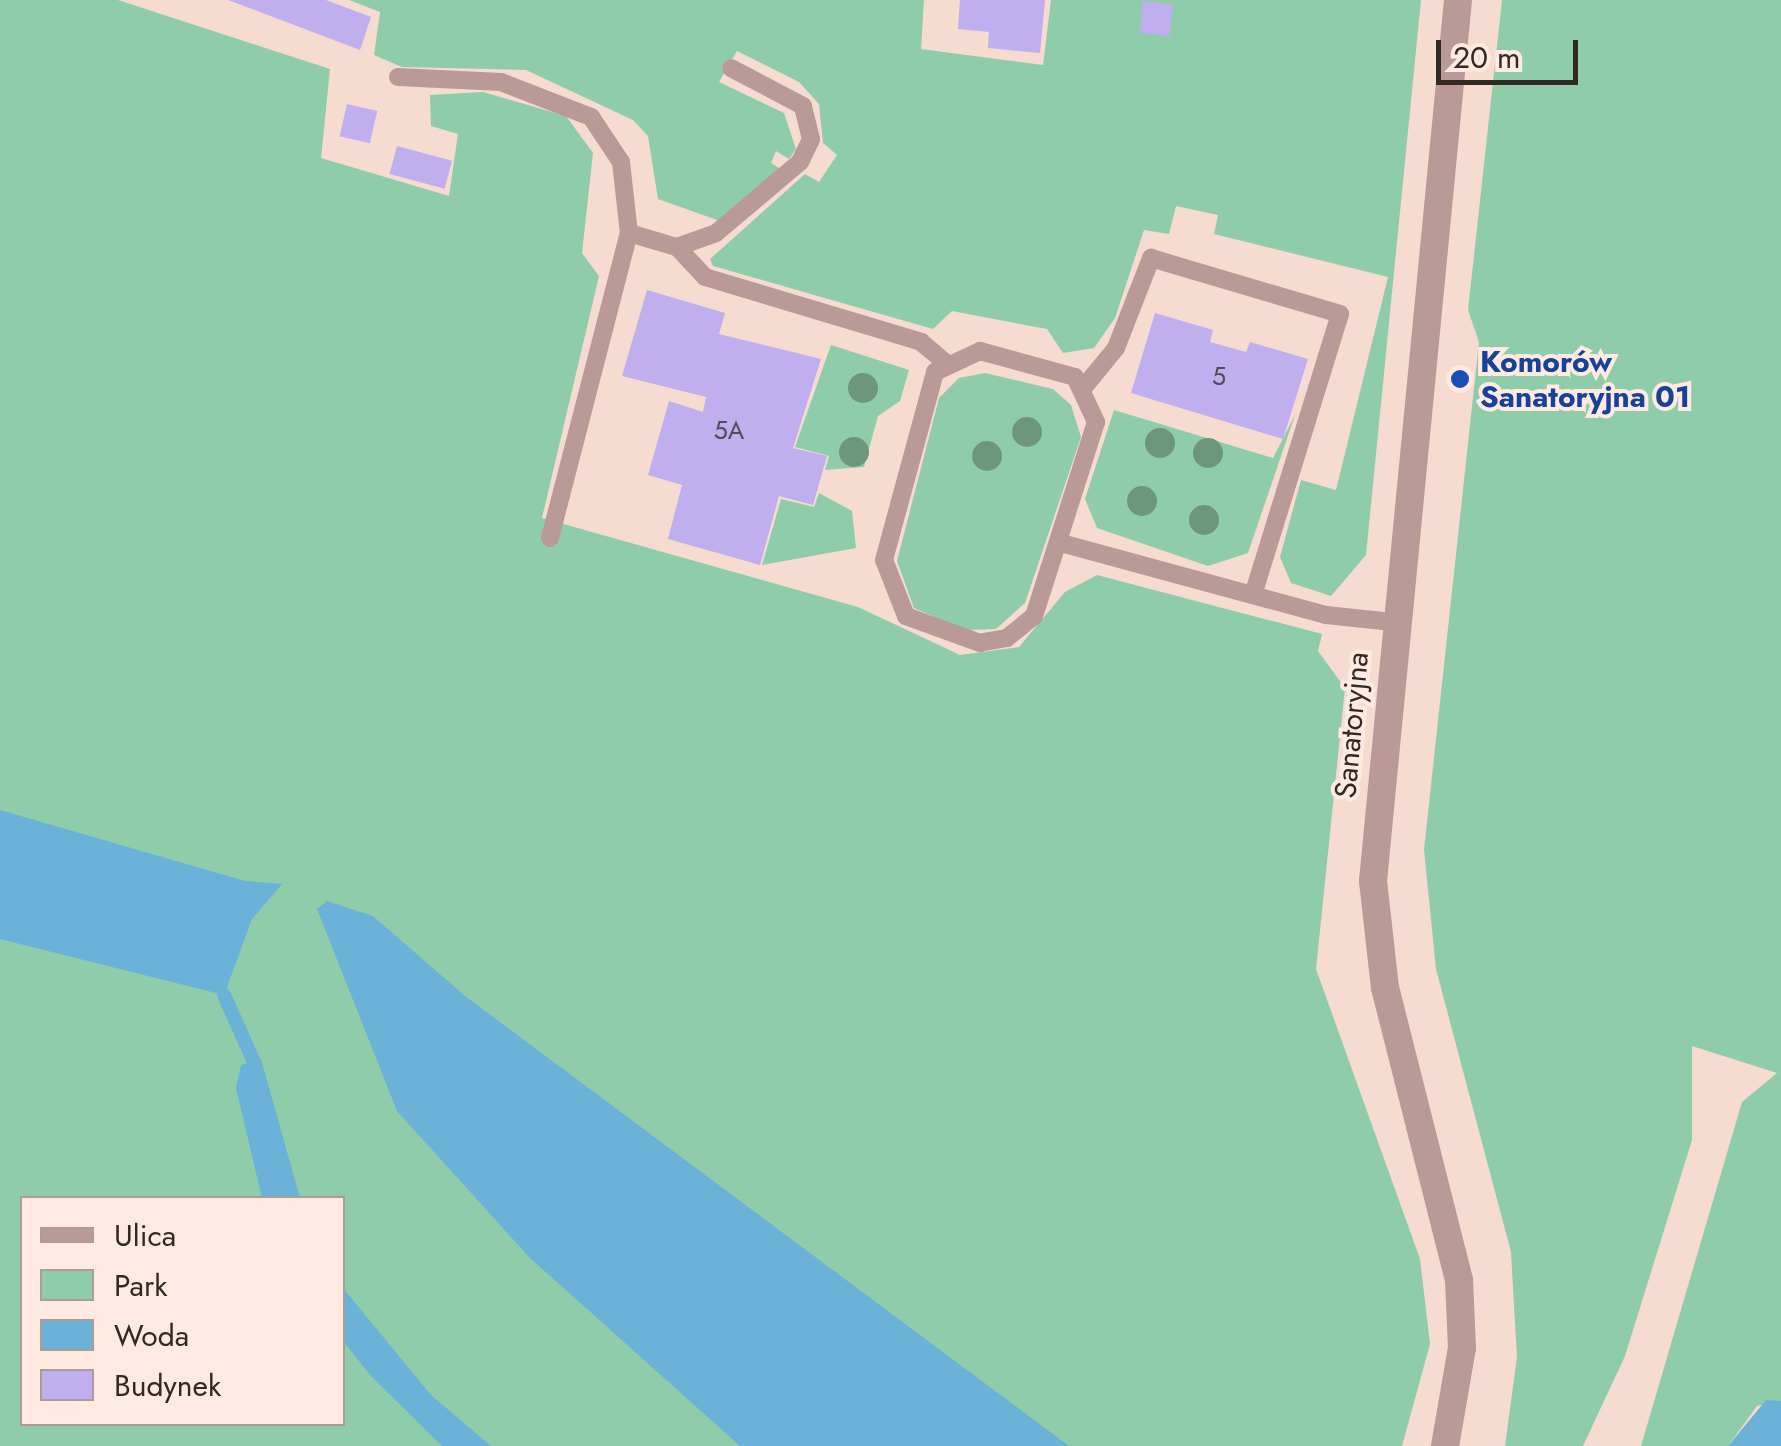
<!DOCTYPE html>
<html>
<head>
<meta charset="utf-8">
<style>
  body { margin:0 }
  #map { position:relative; width:1781px; height:1446px; overflow:hidden; background:#f5dbd0; font-family:Jost,sans-serif }
  div>[style] { position:absolute }
  .green>* { inset:0; background:#8fccaa }
  .water>* { inset:0; background:#6ab2d7 }
  .stream>* { height:14px; margin:-7px; padding:0 7px; transform-origin:7px; border-radius:7px; background:#6ab2d7 }
  .building>* { inset:0; background:#bfafee; transform-origin:0 0 }
  .service>* { height:18px; margin:-9px; padding:0 9px; transform-origin:9px; border-radius:9px; background:#ba9999 }
  .tertiary>* { height:28px; margin:-14px; padding:0 14px; transform-origin:14px; border-radius:14px; background:#ba9999 }
  .trees>* { width:30px; height:30px; margin:-15px; border-radius:50%; background:#6e967e }
  .dots>* { width:28px; height:28px; translate:-50% -50%; box-sizing:border-box; border:5px solid #ffeae1; border-radius:50% }
  span { translate:-50% -50%; white-space:nowrap; text-align:center; line-height:1.15; -webkit-text-stroke:8px #ffeae1; paint-order:stroke }
  .number-label { font-size:25px; color:#554a56 }
  .number-label span { -webkit-text-stroke-width:0 }
  .transit-label { font-size:30px; color:#164399; font-weight:700 }
  .left { translate:0 -50%; text-align:left }
  .street-label { font-size:30px; color:#322824 }
  .legend { position:absolute; left:20px; top:1196px; width:325px; height:230px; box-sizing:border-box; background:#ffeae1; border:2px solid #ad9c95; margin:0; padding:12px 18px; list-style:none; font-size:30px; color:#322824 }
  .legend li { display:flex; align-items:center; gap:20px; height:50px }
  .legend b { width:50px; border:2px solid #ad9c95 }
  .scale { position:absolute; left:1436px; top:40px; width:142px; height:45px; box-sizing:border-box; border:5px solid #322824; border-top:0; padding-left:12px; font-size:30px; line-height:35px; white-space:nowrap; color:#322824; -webkit-text-stroke:8px #ffeae1; paint-order:stroke }
</style>
</head>
<body>
<div id="map">
  <div class="green">
    <i style="clip-path:polygon(evenodd,0 0,118px 0,330px 69px,321px 158px,449px 196px,458px 134px,431px 126px,430px 95px,483px 92px,566px 116px,593px 153px,582px 253px,599px 276px,542px 518px,858px 607px,960px 655px,1019px 647px,1065px 592px,1097px 575px,1322px 634px,1318px 651px,1345px 688px,1316px 969px,1420px 1259px,1430px 1344px,1402px 1446px,0 1446px,0 0,22px 1198px,342px 1198px,342px 1424px,22px 1424px,22px 1198px)"></i>
    <i style="clip-path:polygon(349px 0,924px 0,921px 49px,1043px 65px,1051px 0,1421px 0,1366px 555px,1331px 596px,1291px 583px,1280px 557px,1301px 480px,1336px 490px,1388px 277px,1214px 234px,1218px 215px,1176px 206px,1169px 234px,1144px 230px,1115px 318px,1094px 348px,1063px 353px,1047px 329px,952px 311px,933px 329px,713px 266px,710px 259px,805px 174px,819px 182px,837px 155px,823px 143px,819px 104px,799px 82px,737px 51px,719px 82px,784px 113px,796px 149px,789px 159px,776px 151px,771px 163px,782px 170px,720px 221px,658px 199px,648px 136px,633px 120px,526px 70px,402px 67px,374px 55px,380px 12px)"></i>
    <i style="clip-path:polygon(1502px 0,1781px 0,1781px 1401px,1757px 1406px,1728px 1446px,1641px 1446px,1742px 1102px,1777px 1073px,1692px 1046px,1692px 1140px,1625px 1356px,1583px 1446px,1505px 1446px,1517px 1357px,1511px 1252px,1436px 969px,1424px 850px,1479px 342px,1468px 310px)"></i>
    <i style="clip-path:polygon(831px 345px,909px 370px,900px 401px,878px 416px,864px 467px,825px 470px,829px 456px,795px 447px)"></i>
    <i style="clip-path:polygon(985px 373px,1053px 389px,1071px 405px,1081px 437px,1025px 603px,996px 629px,965px 630px,914px 608px,897px 561px,939px 398px,959px 378px)"></i>
    <i style="clip-path:polygon(1114px 410px,1273px 458px,1295px 415px,1248px 553px,1208px 566px,1097px 528px,1085px 499px)"></i>
    <i style="clip-path:polygon(819px 493px,852px 511px,856px 548px,762px 565px,781px 499px,814px 507px)"></i>
  </div>
  <div class="water">
    <i style="clip-path:polygon(0 810px,245px 881px,282px 884px,252px 919px,224px 995px,0 939px)"></i>
    <i style="clip-path:polygon(327px 901px,373px 916px,465px 996px,1069px 1446px,740px 1446px,529px 1257px,397px 1111px,317px 909px)"></i>
    <i style="clip-path:polygon(261px 1059px,300px 1198px,262px 1198px,236px 1088px,241px 1065px)"></i>
    <i style="clip-path:polygon(343px 1288px,431px 1395px,491px 1446px,442px 1446px,371px 1376px,343px 1341px)"></i>
    <i style="clip-path:polygon(1766px 1400px,1781px 1401px,1781px 1446px,1728px 1446px)"></i>
  </div>
  <div class="stream">
    <i style="left:224px;top:995px;width:73px;rotate:65.9deg"></i>
  </div>
  <div class="building">
    <i style="clip-path:polygon(228px 0,326px 0,371px 17px,360px 50px)"></i>
    <i style="clip-path:polygon(960px 0,1045px 0,1040px 53px,988px 48px,989px 32px,958px 29px)"></i>
    <i style="left:1143px;top:1px;width:30px;height:32px;rotate:6deg"></i>
    <i style="left:347px;top:104px;width:31px;height:33px;rotate:13deg"></i>
    <i style="left:397px;top:146px;width:57px;height:29px;rotate:15deg"></i>
    <i style="clip-path:polygon(647px 290px,725px 313px,719px 334px,821px 359px,793px 448px,827px 456px,813px 505px,779px 496px,760px 565px,668px 539px,682px 485px,648px 475px,669px 401px,703px 412px,706px 397px,622px 376px)"></i>
    <i style="clip-path:polygon(1155px 313px,1213px 330px,1210px 342px,1246px 352px,1250px 342px,1308px 359px,1283px 439px,1131px 393px)"></i>
  </div>
  <div class="service">
    <i style="left:398px;top:77px;width:103px;rotate:2.8deg"></i>
    <i style="left:501px;top:82px;width:97px;rotate:21.3deg"></i>
    <i style="left:591px;top:117px;width:54px;rotate:56.3deg"></i>
    <i style="left:621px;top:162px;width:71px;rotate:83.6deg"></i>
    <i style="left:677px;top:247px;width:41px;rotate:-19.7deg"></i>
    <i style="left:716px;top:233px;width:110px;rotate:-40.2deg"></i>
    <i style="left:800px;top:162px;width:25px;rotate:-64deg"></i>
    <i style="left:811px;top:139px;width:34px;rotate:-104deg"></i>
    <i style="left:803px;top:106px;width:81px;rotate:-152.2deg"></i>
    <i style="left:980px;top:351px;width:98px;rotate:15.3deg"></i>
    <i style="left:1075px;top:377px;width:50px;rotate:65deg"></i>
    <i style="left:1096px;top:422px;width:204px;rotate:107.7deg"></i>
    <i style="left:1034px;top:616px;width:35px;rotate:141deg"></i>
    <i style="left:1007px;top:638px;width:27px;rotate:170deg"></i>
    <i style="left:980px;top:643px;width:79px;rotate:-160deg"></i>
    <i style="left:906px;top:616px;width:60px;rotate:-111.4deg"></i>
    <i style="left:884px;top:560px;width:195px;rotate:-74.8deg"></i>
    <i style="left:935px;top:372px;width:50px;rotate:-25deg"></i>
    <i style="left:1084px;top:387px;width:50px;rotate:-50.6deg"></i>
    <i style="left:1116px;top:348px;width:97px;rotate:-68.7deg"></i>
    <i style="left:1151px;top:258px;width:197px;rotate:16.5deg"></i>
    <i style="left:1340px;top:314px;width:294px;rotate:107.2deg"></i>
    <i style="left:550px;top:538px;width:315px;rotate:-75.5deg"></i>
    <i style="left:629px;top:233px;width:50px;rotate:16.3deg"></i>
    <i style="left:677px;top:247px;width:41px;rotate:47deg"></i>
    <i style="left:705px;top:277px;width:226px;rotate:16.7deg"></i>
    <i style="left:921px;top:342px;width:30px;rotate:40deg"></i>
    <i style="left:1061px;top:543px;width:275px;rotate:15.2deg"></i>
    <i style="left:1326px;top:615px;width:67px;rotate:6deg"></i>
  </div>
  <div class="tertiary">
    <i style="left:1445px;top:1446px;width:99px;rotate:-80.2deg"></i>
    <i style="left:1462px;top:1348px;width:68px;rotate:-92.5deg"></i>
    <i style="left:1459px;top:1280px;width:301px;rotate:-104.2deg"></i>
    <i style="left:1385px;top:988px;width:108px;rotate:-96.4deg"></i>
    <i style="left:1373px;top:881px;width:885px;rotate:-84.49deg"></i>
  </div>
  <div class="trees">
    <i style="left:863px;top:388px"></i>
    <i style="left:1027px;top:432px"></i>
    <i style="left:1160px;top:443px"></i>
    <i style="left:854px;top:452px"></i>
    <i style="left:1208px;top:453px"></i>
    <i style="left:987px;top:456px"></i>
    <i style="left:1142px;top:501px"></i>
    <i style="left:1204px;top:520px"></i>
  </div>
  <div class="dots">
    <i style="left:1460px;top:379px;background:#1a4fb4"></i>
  </div>
  <div class="number-label">
    <span style="left:1219px;top:376px">5</span>
    <span style="left:729px;top:430px">5A</span>
  </div>
  <div class="transit-label">
    <span class="left" style="left:1480px;top:379px">Komorów<br>Sanatoryjna 01</span>
  </div>
  <div class="street-label">
    <span style="left:1352px;top:725px;rotate:-85deg">Sanatoryjna</span>
  </div>
  <ul class="legend">
  <li><b style="height:12px;background:#ba9999"></b>Ulica</li>
  <li><b style="height:28px;background:#8fccaa"></b>Park</li>
  <li><b style="height:28px;background:#6ab2d7"></b>Woda</li>
  <li><b style="height:28px;background:#bfafee"></b>Budynek</li>
  </ul>
  <div class="scale">20 m</div>
</div>
</body>
</html>
